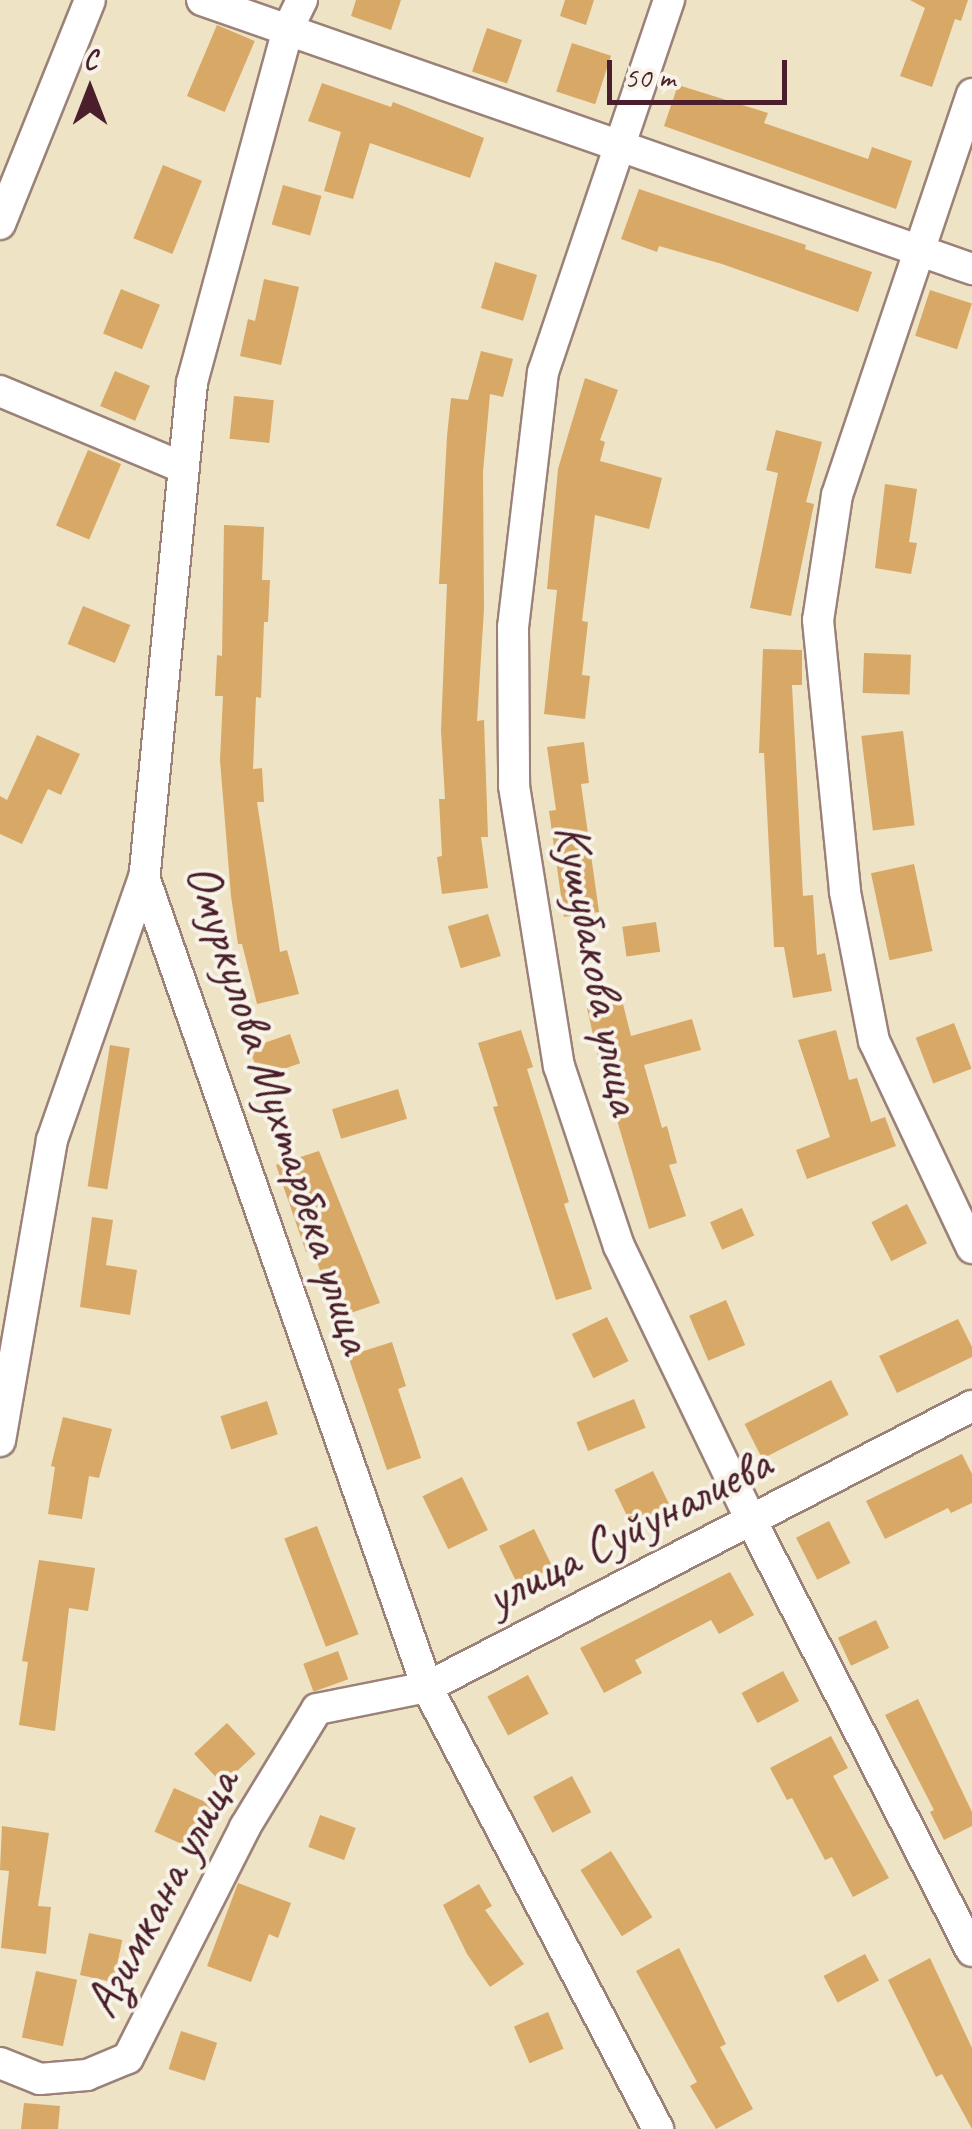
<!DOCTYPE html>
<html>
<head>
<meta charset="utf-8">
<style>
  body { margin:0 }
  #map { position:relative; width:972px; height:2129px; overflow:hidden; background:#eee3c5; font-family:Caveat,sans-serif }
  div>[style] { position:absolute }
  .building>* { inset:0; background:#d8a866; transform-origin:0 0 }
  .roads { filter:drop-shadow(2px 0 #9c8178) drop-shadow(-2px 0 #9c8178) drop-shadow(0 2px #9c8178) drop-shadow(0 -2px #9c8178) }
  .minor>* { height:30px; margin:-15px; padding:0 15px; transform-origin:15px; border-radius:15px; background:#fff }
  span { translate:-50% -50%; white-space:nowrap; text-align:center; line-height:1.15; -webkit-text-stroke:8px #f7f3e8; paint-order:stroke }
  .street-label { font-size:50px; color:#4a1f2b }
  .north { position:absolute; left:40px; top:40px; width:100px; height:100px; -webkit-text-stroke:8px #f7f3e8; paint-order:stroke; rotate:0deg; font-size:28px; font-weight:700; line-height:40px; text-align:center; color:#4a1f2b }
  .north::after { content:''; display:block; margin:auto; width:35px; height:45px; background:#4a1f2b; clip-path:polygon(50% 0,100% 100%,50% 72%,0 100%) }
  .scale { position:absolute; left:607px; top:60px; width:180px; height:45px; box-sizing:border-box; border:5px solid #4a1f2b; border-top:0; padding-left:12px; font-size:30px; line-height:35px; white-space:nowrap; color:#4a1f2b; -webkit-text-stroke:8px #f7f3e8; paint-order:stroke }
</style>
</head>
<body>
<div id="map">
  <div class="building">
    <i style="clip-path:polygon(356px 0,401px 0,391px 30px,351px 16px)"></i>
    <i style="clip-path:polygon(565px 0,594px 0,586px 25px,560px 16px)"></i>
    <i style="clip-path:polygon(910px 0,968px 0,961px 21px,955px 19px,932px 87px,900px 76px,925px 8px)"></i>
    <i style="left:217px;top:25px;width:41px;height:77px;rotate:23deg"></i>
    <i style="left:487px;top:28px;width:37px;height:46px;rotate:19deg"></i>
    <i style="left:572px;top:43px;width:41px;height:51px;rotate:18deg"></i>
    <i style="clip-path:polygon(322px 83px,391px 107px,393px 102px,484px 138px,470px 178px,370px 143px,353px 199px,324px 191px,341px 132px,308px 121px)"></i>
    <i style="clip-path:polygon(678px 85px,768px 113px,764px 123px,868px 159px,872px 147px,912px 161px,896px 209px,664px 126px)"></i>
    <i style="left:163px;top:165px;width:42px;height:79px;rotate:22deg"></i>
    <i style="left:283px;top:185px;width:40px;height:41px;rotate:16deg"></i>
    <i style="clip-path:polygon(639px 189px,806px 245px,805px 249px,872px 272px,858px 312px,722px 264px,659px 246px,657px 252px,621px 239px)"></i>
    <i style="left:495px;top:262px;width:44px;height:48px;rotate:17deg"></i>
    <i style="clip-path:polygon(264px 279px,299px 287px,281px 365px,240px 356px,248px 319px,255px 321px)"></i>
    <i style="left:121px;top:289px;width:42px;height:48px;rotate:22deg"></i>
    <i style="left:930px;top:290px;width:44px;height:48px;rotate:18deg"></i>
    <i style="clip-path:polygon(481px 351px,513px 359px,503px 397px,490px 394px,483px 472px,484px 609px,477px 721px,484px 720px,488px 837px,481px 837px,488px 888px,442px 894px,437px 857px,442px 856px,439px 799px,445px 799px,441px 730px,447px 584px,439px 584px,447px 436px,451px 398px,468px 400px)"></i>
    <i style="left:115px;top:371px;width:38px;height:38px;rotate:23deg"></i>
    <i style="clip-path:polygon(585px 378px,618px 390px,600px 440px,605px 442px,600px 461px,662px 478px,649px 529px,595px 515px,582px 621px,588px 622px,582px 675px,590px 676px,585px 719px,544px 714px,557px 590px,547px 589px,558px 469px)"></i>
    <i style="left:234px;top:396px;width:40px;height:43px;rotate:6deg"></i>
    <i style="clip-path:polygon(776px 430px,822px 442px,806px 502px,814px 504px,791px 616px,750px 608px,778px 473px,766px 470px)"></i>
    <i style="left:88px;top:450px;width:36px;height:82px;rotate:23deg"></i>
    <i style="clip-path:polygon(885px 484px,917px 489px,909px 542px,917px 543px,911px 574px,875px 568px)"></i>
    <i style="clip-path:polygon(224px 525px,264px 527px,262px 580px,270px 580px,268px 622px,264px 622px,261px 698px,256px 697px,253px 769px,262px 768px,264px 802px,257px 802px,280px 952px,287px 950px,299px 994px,257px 1004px,242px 944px,238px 944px,231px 896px,220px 760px,223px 696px,215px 696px,217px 655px,222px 656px)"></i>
    <i style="left:83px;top:606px;width:51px;height:41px;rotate:22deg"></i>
    <i style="clip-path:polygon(763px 649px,802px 650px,802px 685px,792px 685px,803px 896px,813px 895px,817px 955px,825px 953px,832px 991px,793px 998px,784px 947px,774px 947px,764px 753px,759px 753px)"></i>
    <i style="left:864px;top:653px;width:47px;height:40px;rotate:2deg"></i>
    <i style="left:903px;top:731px;width:95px;height:42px;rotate:83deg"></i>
    <i style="clip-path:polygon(37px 735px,80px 754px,61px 795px,48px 789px,22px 844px,0 834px,0 796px,7px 800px)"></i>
    <i style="clip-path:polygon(584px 742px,589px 783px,581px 784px,599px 912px,564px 917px,549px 811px,556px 810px,547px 747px)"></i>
    <i style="left:914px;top:864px;width:89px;height:44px;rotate:78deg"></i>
    <i style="left:488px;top:914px;width:44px;height:42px;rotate:73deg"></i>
    <i style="left:656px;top:922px;width:30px;height:34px;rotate:82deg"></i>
    <i style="clip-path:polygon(622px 1000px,631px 1036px,692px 1019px,701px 1050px,644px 1065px,662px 1128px,667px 1126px,677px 1163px,669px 1165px,686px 1216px,649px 1229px,614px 1110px,610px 1111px,587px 1008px)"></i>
    <i style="left:954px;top:1023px;width:49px;height:41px;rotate:69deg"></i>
    <i style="clip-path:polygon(521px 1030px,533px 1067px,527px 1069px,569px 1202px,564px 1204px,592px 1289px,556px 1300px,493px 1107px,498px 1106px,478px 1043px)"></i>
    <i style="clip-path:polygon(836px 1030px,849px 1080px,857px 1078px,871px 1122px,885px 1117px,896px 1146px,807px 1179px,796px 1150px,830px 1137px,798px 1040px)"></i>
    <i style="left:290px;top:1034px;width:31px;height:43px;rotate:71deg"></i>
    <i style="left:110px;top:1045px;width:20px;height:143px;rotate:9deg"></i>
    <i style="left:398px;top:1089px;width:31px;height:69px;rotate:73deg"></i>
    <i style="clip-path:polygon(319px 1151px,380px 1303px,336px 1318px,313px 1250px,306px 1252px,276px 1165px)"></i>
    <i style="left:907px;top:1204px;width:44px;height:40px;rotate:63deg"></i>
    <i style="left:742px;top:1208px;width:30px;height:35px;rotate:66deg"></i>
    <i style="clip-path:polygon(92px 1217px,113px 1220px,106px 1265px,137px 1270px,130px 1315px,80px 1307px)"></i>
    <i style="left:726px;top:1300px;width:49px;height:40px;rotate:67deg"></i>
    <i style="left:607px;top:1317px;width:49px;height:39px;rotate:64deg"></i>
    <i style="clip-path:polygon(958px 1319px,972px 1347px,972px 1357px,897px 1393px,879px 1356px)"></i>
    <i style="clip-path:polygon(392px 1342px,406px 1386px,398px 1389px,421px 1458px,387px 1470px,348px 1356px)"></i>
    <i style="left:831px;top:1380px;width:39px;height:97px;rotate:63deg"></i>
    <i style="left:634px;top:1399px;width:31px;height:62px;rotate:68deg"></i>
    <i style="left:267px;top:1401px;width:35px;height:49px;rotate:72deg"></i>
    <i style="clip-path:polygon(63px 1417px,112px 1429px,99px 1478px,89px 1476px,82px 1519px,48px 1514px,55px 1467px,51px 1466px)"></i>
    <i style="clip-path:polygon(962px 1454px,972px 1474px,972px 1503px,951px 1513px,948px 1508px,885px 1539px,866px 1501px)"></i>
    <i style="left:653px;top:1471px;width:43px;height:43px;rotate:64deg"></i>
    <i style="left:462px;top:1477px;width:59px;height:44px;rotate:64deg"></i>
    <i style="left:829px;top:1521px;width:47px;height:37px;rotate:63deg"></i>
    <i style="left:317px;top:1526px;width:116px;height:35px;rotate:69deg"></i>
    <i style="left:534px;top:1529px;width:43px;height:39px;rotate:64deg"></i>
    <i style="clip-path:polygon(39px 1560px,95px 1568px,88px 1611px,69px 1608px,55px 1731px,19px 1725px,28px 1662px,22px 1661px)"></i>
    <i style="clip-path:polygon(730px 1572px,754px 1615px,719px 1634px,711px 1620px,635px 1660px,642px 1673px,604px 1693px,580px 1648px)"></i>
    <i style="left:876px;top:1620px;width:31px;height:42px;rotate:65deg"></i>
    <i style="left:338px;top:1651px;width:30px;height:37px;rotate:70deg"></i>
    <i style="left:783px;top:1671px;width:34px;height:47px;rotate:62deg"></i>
    <i style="left:528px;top:1675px;width:44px;height:46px;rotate:62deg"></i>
    <i style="clip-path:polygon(918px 1699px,972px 1812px,972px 1826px,944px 1840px,930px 1812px,934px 1810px,885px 1715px)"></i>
    <i style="left:227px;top:1723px;width:42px;height:45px;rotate:47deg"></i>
    <i style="clip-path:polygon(831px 1736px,848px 1768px,833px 1776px,889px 1878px,853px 1897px,832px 1857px,825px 1860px,792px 1798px,787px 1800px,770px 1768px)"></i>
    <i style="left:572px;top:1776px;width:41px;height:44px;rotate:62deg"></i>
    <i style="left:174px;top:1788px;width:45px;height:48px;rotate:24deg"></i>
    <i style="left:320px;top:1815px;width:38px;height:34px;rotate:20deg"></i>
    <i style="clip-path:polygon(2px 1826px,49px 1833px,38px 1906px,51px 1907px,46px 1954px,1px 1948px,9px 1871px,0 1870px)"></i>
    <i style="left:611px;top:1851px;width:78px;height:36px;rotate:58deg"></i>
    <i style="clip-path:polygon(238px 1883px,291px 1903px,278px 1938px,269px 1934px,251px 1982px,207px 1966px)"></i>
    <i style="clip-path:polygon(479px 1884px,492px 1906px,485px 1910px,524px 1964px,490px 1987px,467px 1954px,443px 1905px)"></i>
    <i style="left:89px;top:1933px;width:34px;height:43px;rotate:12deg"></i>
    <i style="clip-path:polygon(679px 1948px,726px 2044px,720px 2047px,753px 2109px,716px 2129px,690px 2086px,697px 2082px,636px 1971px)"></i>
    <i style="left:865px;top:1954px;width:30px;height:47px;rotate:62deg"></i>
    <i style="clip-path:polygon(930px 1958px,972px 2048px,972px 2129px,942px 2074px,936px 2077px,888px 1980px)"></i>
    <i style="left:36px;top:1971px;width:42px;height:68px;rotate:12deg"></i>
    <i style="left:548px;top:2012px;width:40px;height:37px;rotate:67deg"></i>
    <i style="left:181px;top:2031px;width:38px;height:40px;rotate:18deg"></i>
    <i style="clip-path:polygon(24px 2103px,60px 2106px,58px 2129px,21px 2129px)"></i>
  </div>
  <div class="roads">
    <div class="minor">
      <i style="left:202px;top:0;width:816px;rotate:19.26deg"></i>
      <i style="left:302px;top:0;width:32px;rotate:116deg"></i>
      <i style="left:288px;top:29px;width:367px;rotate:105.2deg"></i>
      <i style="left:192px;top:383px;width:496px;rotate:95.5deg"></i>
      <i style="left:144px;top:877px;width:858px;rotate:70.74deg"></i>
      <i style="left:427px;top:1687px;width:499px;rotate:62.4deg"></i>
      <i style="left:669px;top:0;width:393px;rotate:108.7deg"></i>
      <i style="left:543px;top:372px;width:257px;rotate:96.7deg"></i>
      <i style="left:513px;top:627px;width:159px;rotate:89.6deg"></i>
      <i style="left:514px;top:786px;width:284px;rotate:80.9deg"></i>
      <i style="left:559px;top:1066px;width:190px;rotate:71.6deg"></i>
      <i style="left:619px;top:1246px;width:304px;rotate:64.3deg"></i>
      <i style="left:751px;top:1520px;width:484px;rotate:62.9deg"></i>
      <i style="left:972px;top:94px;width:423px;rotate:108.6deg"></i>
      <i style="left:837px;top:495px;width:126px;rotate:98.6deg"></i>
      <i style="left:818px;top:620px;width:273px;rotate:84.3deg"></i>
      <i style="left:845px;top:892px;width:152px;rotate:79deg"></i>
      <i style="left:874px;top:1041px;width:229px;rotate:64.7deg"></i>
      <i style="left:0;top:224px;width:241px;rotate:-68.1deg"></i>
      <i style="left:0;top:391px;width:199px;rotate:22.7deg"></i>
      <i style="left:0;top:1441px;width:305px;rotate:-80.2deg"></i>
      <i style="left:52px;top:1140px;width:279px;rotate:-70.7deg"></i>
      <i style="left:0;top:2063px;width:43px;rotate:21.8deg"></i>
      <i style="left:40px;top:2079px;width:47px;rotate:-4.9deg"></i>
      <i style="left:87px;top:2075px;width:44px;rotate:-22.5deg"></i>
      <i style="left:128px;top:2058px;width:259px;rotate:-63.1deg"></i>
      <i style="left:245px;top:1827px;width:138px;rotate:-58.6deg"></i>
      <i style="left:317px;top:1709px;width:112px;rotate:-11.3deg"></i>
      <i style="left:427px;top:1687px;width:613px;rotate:-27.28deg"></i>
    </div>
  </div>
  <div class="street-label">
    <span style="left:599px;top:969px;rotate:79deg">Кушубакова улица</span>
    <span style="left:280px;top:1108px;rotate:72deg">Омуркулова Мухтарбека улица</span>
    <span style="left:628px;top:1530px;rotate:-27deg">улица Суйуналиева</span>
    <span style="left:161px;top:1893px;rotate:-62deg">Азимкана улица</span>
  </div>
  <div class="north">С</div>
  <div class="scale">50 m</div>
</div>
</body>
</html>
